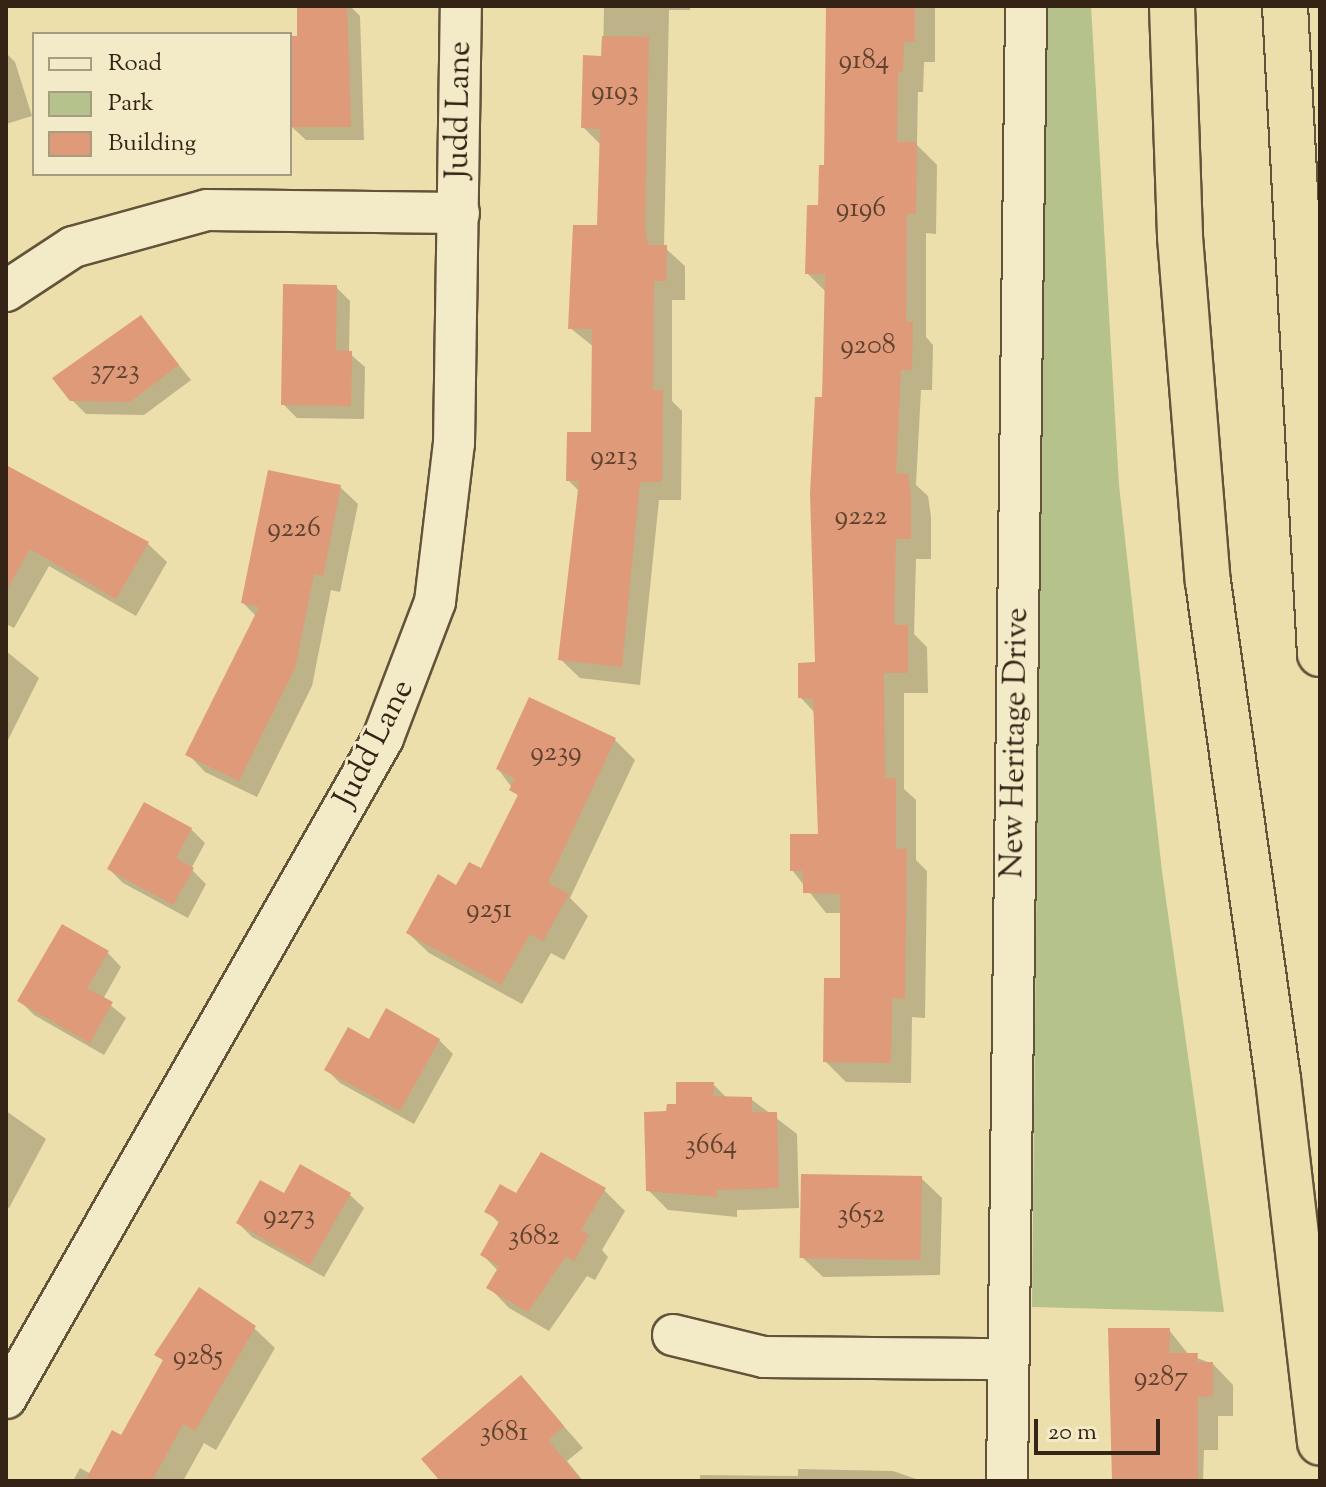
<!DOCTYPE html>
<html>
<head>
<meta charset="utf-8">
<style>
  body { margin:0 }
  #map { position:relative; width:1326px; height:1487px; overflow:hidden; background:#eddfab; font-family:"Sorts Mill Goudy",serif }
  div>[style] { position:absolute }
  .green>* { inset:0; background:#b5c28b }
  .shadow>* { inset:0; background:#0003 }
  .building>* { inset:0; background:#df9a7a; transform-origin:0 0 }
  .roads { filter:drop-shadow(2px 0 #63533b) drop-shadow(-2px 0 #63533b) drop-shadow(0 2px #63533b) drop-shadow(0 -2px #63533b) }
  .street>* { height:40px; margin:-20px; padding:0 20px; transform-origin:20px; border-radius:20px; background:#f3eac8 }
  .highway>* { height:44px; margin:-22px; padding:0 22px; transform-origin:22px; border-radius:22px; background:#eddfab }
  span { translate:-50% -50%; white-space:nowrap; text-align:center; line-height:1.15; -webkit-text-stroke:6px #f3eac8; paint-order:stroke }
  .number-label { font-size:28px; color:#60422f }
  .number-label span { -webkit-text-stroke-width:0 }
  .street-label { font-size:32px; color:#352416 }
  .frame { position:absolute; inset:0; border:8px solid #352416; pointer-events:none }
  .legend { position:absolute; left:32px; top:32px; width:260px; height:144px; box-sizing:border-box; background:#f3eac8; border:2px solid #a79b81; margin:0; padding:10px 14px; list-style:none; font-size:24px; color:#352416 }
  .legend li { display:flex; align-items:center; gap:16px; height:40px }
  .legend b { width:40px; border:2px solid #a79b81 }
  .scale { position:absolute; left:1034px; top:1419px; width:126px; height:36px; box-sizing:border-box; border:4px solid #352416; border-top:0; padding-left:10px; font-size:24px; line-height:28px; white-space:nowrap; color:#352416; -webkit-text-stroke:6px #f3eac8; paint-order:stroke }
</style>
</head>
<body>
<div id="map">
  <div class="green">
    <i style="clip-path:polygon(1046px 6px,1091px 6px,1119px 485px,1162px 871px,1224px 1312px,1032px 1307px)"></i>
  </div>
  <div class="shadow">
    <i style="clip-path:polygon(299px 6px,350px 6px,360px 16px,364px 140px,306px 140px,292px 127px)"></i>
    <i style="clip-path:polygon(594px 6px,690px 6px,690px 10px,669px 10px,664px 247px,685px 266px,685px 300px,672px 300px,672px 401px,682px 411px,681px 500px,659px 500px,640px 685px,580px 678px,560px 659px,580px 492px,568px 480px,593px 434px,594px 347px,570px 328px,570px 285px,575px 285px,599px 227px,602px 146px,583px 127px,603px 58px,604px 8px)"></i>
    <i style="clip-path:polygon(828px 6px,935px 6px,935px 62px,924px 62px,923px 92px,918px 92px,917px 145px,937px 165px,936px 234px,926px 233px,926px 337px,933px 345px,932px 390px,921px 390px,916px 485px,928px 496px,931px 517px,931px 559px,916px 559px,914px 634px,927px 647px,928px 693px,904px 693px,904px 789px,916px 800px,916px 860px,927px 871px,925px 1018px,912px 1017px,911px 1083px,846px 1082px,825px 1061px,842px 980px,842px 913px,826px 913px,792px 870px,820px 836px,815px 713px,800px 697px,817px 664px,827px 293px,807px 273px,826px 167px)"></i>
    <i style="clip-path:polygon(6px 53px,15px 62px,32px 116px,6px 124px)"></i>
    <i style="clip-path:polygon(336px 287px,350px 301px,349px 353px,365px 367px,364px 419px,297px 418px,283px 404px)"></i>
    <i style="clip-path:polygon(140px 317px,191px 380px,144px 415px,86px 414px,72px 400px)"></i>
    <i style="clip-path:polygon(10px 470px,148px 544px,167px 562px,136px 616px,49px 566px,14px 628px,6px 624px,6px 477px)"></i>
    <i style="clip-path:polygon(340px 487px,358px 504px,340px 592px,331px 590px,312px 686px,257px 797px,205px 772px,188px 754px,256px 616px,243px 603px)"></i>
    <i style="clip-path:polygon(6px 651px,39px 678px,6px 744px)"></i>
    <i style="clip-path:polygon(614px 739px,635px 760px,570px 898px,588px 916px,564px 960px,551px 953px,522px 1004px,429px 953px,408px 933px,482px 871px,519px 797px,498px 769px)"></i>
    <i style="clip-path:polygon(191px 829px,205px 843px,191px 869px,206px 884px,188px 918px,123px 883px,109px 869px)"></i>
    <i style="clip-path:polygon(108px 953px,121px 967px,103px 999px,126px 1018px,104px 1055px,34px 1015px,20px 1001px)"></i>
    <i style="clip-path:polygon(439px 1040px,453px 1054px,414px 1124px,340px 1083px,326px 1069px,370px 1042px)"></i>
    <i style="clip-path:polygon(713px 1084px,727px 1098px,751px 1099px,797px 1134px,799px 1208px,737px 1210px,737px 1217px,668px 1210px,648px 1190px,668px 1113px)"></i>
    <i style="clip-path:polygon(6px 1111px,46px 1139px,9px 1208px,6px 1206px)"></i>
    <i style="clip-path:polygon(921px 1178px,942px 1198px,940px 1275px,823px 1277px,802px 1257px)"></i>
    <i style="clip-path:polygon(604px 1190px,625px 1211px,602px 1250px,608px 1257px,595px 1280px,587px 1276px,549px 1331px,509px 1308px,489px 1287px,498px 1271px,482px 1254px,500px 1224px,487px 1211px,517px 1196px)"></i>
    <i style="clip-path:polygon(350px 1195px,364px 1208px,324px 1277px,252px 1237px,238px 1223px,285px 1196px)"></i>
    <i style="clip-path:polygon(254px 1328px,275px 1348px,216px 1450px,204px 1443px,183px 1481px,73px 1481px,80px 1468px,91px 1474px,121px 1437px,164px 1362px,157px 1354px)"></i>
    <i style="clip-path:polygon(1169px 1330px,1189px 1355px,1213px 1364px,1233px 1385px,1233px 1416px,1218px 1416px,1218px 1450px,1204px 1450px,1203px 1481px,1114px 1481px)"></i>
    <i style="clip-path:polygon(521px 1378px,583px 1448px,567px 1461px,583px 1481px,443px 1481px)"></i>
    <i style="clip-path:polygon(798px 1469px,893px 1471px,922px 1481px,700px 1481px,700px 1475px,798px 1476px)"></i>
  </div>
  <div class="building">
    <i style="clip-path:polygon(297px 6px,347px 6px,351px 127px,290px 127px,290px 36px,297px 36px)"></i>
    <i style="clip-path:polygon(826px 6px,915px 6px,915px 42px,904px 42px,903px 72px,898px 72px,897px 142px,917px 142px,916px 214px,907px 214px,906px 322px,913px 322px,912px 370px,901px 370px,896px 473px,908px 474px,911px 495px,911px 539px,896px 539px,894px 625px,908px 625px,908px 673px,884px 673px,885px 778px,896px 778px,896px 849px,907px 848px,905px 999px,892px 998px,891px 1063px,823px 1062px,824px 978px,840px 978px,840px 894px,803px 893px,803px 871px,790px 871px,790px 834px,818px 834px,813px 699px,798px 698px,798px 663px,815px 662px,810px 494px,815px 397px,822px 397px,825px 274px,805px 274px,807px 205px,818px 205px,819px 165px,824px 165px)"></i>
    <i style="clip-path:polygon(602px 36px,649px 37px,645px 225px,648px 245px,667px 245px,666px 281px,654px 281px,653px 390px,663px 390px,662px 482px,640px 482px,622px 667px,558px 660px,579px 481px,566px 481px,567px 432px,591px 432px,592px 329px,568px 329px,573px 225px,597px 225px,600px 129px,581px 128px,583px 55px,601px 56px)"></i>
    <i style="clip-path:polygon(283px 284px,337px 285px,336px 350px,352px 351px,351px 406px,281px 405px)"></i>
    <i style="clip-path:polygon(141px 315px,179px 365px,130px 402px,70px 401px,52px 378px)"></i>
    <i style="clip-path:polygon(6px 465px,149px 542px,116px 599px,30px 549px,6px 591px)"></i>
    <i style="clip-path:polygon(268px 470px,341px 485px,323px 576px,314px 574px,295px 668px,239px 781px,185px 755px,259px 607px,241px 603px)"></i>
    <i style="clip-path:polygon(529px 697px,616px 738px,548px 883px,569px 894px,543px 941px,530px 934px,501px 985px,406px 933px,438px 874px,456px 885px,469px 862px,481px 868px,518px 795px,509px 790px,515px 778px,496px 769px)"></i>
    <i style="clip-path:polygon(144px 802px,192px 828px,176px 858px,194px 868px,173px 905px,107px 869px)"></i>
    <i style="clip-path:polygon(62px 924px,109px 951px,87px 988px,113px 1002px,90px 1043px,17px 1001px)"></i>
    <i style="clip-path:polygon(386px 1008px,440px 1039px,400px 1111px,324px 1070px,348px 1027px,369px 1039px)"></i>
    <i style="clip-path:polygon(676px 1082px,714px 1082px,713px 1096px,752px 1097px,752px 1112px,777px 1112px,779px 1188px,717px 1190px,717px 1197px,646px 1191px,644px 1112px,666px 1111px,667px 1104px,676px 1104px)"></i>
    <i style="clip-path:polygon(541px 1152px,606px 1188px,581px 1230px,589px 1235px,574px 1261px,566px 1256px,528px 1312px,486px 1288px,499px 1266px,480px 1255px,500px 1220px,484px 1212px,500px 1184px,516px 1193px)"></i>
    <i style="clip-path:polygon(300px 1164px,351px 1193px,310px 1265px,236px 1223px,260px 1180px,284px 1193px)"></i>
    <i style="left:801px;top:1174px;width:121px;height:84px;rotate:1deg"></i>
    <i style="clip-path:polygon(199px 1287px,256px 1326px,195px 1431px,183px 1424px,152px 1481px,85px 1481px,112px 1430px,121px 1435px,163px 1360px,154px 1355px)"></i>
    <i style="clip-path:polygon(1108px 1328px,1170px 1328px,1169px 1353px,1198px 1353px,1197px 1362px,1213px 1362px,1213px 1396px,1198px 1397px,1198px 1481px,1112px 1481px)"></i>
    <i style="clip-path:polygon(521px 1375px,564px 1426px,548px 1440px,582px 1481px,440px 1481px,421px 1459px)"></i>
  </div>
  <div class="roads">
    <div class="street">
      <i style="left:6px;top:291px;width:80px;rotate:-33.3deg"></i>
      <i style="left:73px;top:247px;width:139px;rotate:-15.4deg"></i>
      <i style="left:207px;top:210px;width:252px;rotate:0.7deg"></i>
      <i style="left:673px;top:1335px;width:94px;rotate:13.6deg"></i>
      <i style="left:764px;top:1357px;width:244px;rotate:0.5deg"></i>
      <i style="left:6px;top:1398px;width:760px;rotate:-60.26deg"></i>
      <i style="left:383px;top:738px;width:146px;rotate:-69.1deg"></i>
      <i style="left:435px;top:602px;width:160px;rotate:-83.2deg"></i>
      <i style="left:454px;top:443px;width:437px;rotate:-89.1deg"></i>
      <i style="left:1007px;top:1481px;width:1475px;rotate:-89.26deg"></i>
    </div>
    <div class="highway">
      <i style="left:1172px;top:6px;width:231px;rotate:88deg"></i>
      <i style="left:1180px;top:237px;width:346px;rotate:85.4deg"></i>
      <i style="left:1208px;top:582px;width:502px;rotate:81.98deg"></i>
      <i style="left:1278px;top:1079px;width:366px;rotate:83.4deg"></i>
      <i style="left:1285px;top:6px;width:649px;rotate:86.91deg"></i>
    </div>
  </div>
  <div class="number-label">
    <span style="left:864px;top:61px">9184</span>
    <span style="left:615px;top:92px">9193</span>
    <span style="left:861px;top:209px">9196</span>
    <span style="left:868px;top:346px">9208</span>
    <span style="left:115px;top:371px">3723</span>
    <span style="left:614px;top:457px">9213</span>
    <span style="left:861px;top:517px">9222</span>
    <span style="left:294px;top:529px">9226</span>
    <span style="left:556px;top:753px">9239</span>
    <span style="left:489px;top:910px">9251</span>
    <span style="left:711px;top:1146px">3664</span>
    <span style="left:861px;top:1215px">3652</span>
    <span style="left:289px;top:1216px">9273</span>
    <span style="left:534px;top:1237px">3682</span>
    <span style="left:198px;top:1357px">9285</span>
    <span style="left:1161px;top:1378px">9287</span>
    <span style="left:504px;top:1433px">3681</span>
  </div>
  <div class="street-label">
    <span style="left:460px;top:110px;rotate:-89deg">Judd Lane</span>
    <span style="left:1016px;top:743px;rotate:-89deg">New Heritage Drive</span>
    <span style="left:375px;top:744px;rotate:-63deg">Judd Lane</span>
  </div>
  <div class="frame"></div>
  <ul class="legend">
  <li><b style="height:10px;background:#f3eac8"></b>Road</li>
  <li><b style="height:22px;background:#b5c28b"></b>Park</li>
  <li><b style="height:22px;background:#df9a7a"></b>Building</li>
  </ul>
  <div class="scale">20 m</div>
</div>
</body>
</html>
